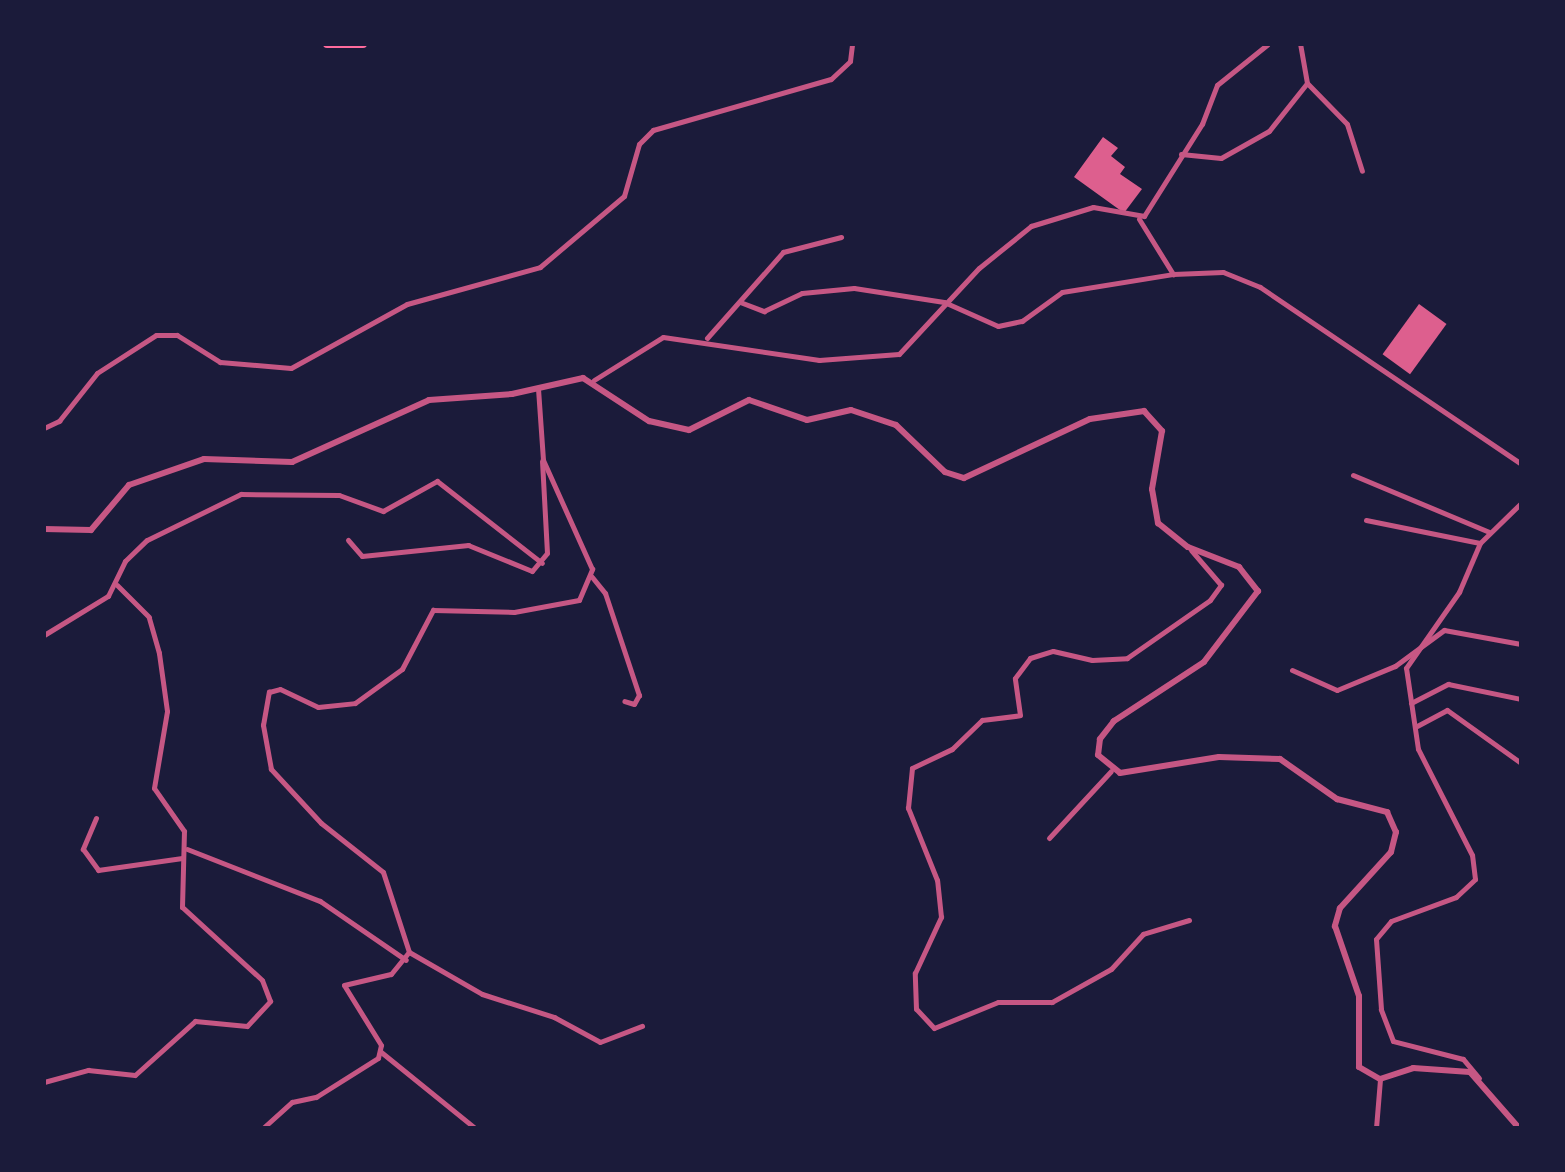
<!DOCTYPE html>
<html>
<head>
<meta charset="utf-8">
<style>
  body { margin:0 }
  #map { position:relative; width:1565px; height:1172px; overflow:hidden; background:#1b1b3a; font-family:Ubuntu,sans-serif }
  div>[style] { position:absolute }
  .building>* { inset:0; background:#dd5f8e; transform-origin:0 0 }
  .minor>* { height:5px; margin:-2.5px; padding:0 2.5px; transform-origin:2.5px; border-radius:2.5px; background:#c65784 }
  .tertiary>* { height:6px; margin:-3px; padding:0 3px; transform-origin:3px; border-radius:3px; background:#c65784 }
  .trunk>* { height:8px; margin:-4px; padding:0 4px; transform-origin:4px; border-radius:4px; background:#ff6b9d }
  span { translate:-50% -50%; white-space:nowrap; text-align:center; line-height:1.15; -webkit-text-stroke:6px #1b1b3a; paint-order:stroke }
  .frame { position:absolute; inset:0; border:46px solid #1b1b3a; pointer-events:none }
</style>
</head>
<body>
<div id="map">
  <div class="building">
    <i style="clip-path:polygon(1103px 137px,1118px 148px,1111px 156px,1125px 167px,1120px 174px,1142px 189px,1124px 213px,1074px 177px)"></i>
    <i style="left:1419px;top:304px;width:34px;height:62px;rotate:36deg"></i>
  </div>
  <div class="minor">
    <i style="left:1307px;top:83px;width:57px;rotate:45.7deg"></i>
    <i style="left:1347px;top:124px;width:49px;rotate:72.3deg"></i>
    <i style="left:1181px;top:154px;width:40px;rotate:5.7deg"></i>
    <i style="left:1221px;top:158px;width:55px;rotate:-29.4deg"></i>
    <i style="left:1269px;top:131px;width:61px;rotate:-51.6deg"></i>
    <i style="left:1307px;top:83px;width:40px;rotate:-100deg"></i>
    <i style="left:1139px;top:219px;width:65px;rotate:58.3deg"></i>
    <i style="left:1173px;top:274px;width:50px;rotate:-2.3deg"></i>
    <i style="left:1223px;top:272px;width:40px;rotate:22deg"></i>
    <i style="left:1260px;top:287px;width:315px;rotate:34.1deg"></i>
    <i style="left:740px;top:302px;width:26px;rotate:21deg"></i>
    <i style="left:764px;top:311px;width:42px;rotate:-25.3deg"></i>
    <i style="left:802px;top:293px;width:52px;rotate:-5.5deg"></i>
    <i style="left:854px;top:288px;width:91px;rotate:8.8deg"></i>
    <i style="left:944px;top:302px;width:59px;rotate:24deg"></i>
    <i style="left:998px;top:326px;width:25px;rotate:-12deg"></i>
    <i style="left:1022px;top:321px;width:49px;rotate:-35.9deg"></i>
    <i style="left:1062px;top:292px;width:112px;rotate:-9.2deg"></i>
    <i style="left:707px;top:338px;width:115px;rotate:-48.5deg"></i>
    <i style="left:783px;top:252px;width:60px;rotate:-14.5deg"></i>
    <i style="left:594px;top:380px;width:81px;rotate:-31.9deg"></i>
    <i style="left:663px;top:337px;width:158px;rotate:8.4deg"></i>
    <i style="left:819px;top:360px;width:80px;rotate:-4.3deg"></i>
    <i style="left:899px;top:354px;width:117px;rotate:-47.1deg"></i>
    <i style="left:979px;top:268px;width:67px;rotate:-38.9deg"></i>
    <i style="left:1031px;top:226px;width:65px;rotate:-17deg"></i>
    <i style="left:1093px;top:207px;width:52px;rotate:10deg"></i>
    <i style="left:1144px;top:216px;width:109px;rotate:-57.8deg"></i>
    <i style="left:1202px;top:124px;width:42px;rotate:-69deg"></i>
    <i style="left:1217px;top:85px;width:65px;rotate:-38.8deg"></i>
    <i style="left:44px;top:428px;width:17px;rotate:-25deg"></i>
    <i style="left:59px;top:421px;width:61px;rotate:-51.6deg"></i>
    <i style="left:97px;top:373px;width:70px;rotate:-32.8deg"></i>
    <i style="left:156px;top:335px;width:21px"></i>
    <i style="left:177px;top:335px;width:51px;rotate:32.1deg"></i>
    <i style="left:220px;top:362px;width:71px;rotate:4.8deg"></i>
    <i style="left:291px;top:368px;width:132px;rotate:-28.9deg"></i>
    <i style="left:407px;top:304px;width:138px;rotate:-15.5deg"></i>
    <i style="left:540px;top:267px;width:110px;rotate:-40.2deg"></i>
    <i style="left:624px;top:196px;width:54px;rotate:-73.9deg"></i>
    <i style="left:639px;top:144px;width:20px;rotate:-45deg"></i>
    <i style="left:653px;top:130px;width:185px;rotate:-16deg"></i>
    <i style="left:831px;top:79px;width:26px;rotate:-43deg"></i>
    <i style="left:850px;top:61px;width:17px;rotate:-83deg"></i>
    <i style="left:1353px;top:475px;width:147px;rotate:22.7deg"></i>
    <i style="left:1366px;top:520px;width:116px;rotate:11.4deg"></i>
    <i style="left:348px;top:540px;width:21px;rotate:49deg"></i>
    <i style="left:362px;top:556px;width:107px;rotate:-5.9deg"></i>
    <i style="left:468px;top:545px;width:69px;rotate:22.1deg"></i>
    <i style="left:532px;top:571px;width:23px;rotate:-50deg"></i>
    <i style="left:547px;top:553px;width:92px;rotate:-93.1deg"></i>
    <i style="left:592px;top:577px;width:21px;rotate:51deg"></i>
    <i style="left:605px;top:593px;width:108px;rotate:71.6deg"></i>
    <i style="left:639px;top:695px;width:10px;rotate:119deg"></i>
    <i style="left:634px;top:704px;width:10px;rotate:-163deg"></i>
    <i style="left:44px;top:635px;width:75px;rotate:-31.4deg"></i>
    <i style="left:108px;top:596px;width:39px;rotate:-64deg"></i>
    <i style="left:125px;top:561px;width:30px;rotate:-44deg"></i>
    <i style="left:147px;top:540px;width:105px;rotate:-26.1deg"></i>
    <i style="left:241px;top:494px;width:98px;rotate:0.6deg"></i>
    <i style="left:339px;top:495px;width:47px;rotate:20deg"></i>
    <i style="left:383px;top:511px;width:62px;rotate:-29.1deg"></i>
    <i style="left:437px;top:481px;width:133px;rotate:38deg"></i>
    <i style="left:1292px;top:670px;width:49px;rotate:24deg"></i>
    <i style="left:1337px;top:690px;width:63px;rotate:-22.5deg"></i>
    <i style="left:1395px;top:666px;width:61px;rotate:-36.3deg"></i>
    <i style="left:1444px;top:630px;width:78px;rotate:10.3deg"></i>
    <i style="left:1411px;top:703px;width:42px;rotate:-27.2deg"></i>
    <i style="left:1448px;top:684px;width:75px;rotate:11.6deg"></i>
    <i style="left:1417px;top:726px;width:34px;rotate:-28deg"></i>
    <i style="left:1447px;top:710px;width:91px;rotate:35.6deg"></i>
    <i style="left:96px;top:818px;width:34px;rotate:113deg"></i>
    <i style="left:83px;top:849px;width:26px;rotate:54deg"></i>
    <i style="left:98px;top:870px;width:85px;rotate:-8.1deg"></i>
    <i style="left:1049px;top:838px;width:91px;rotate:-47.2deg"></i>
    <i style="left:187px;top:849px;width:143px;rotate:21.4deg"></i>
    <i style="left:320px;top:901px;width:104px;rotate:34.5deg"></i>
    <i style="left:1189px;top:920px;width:48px;rotate:163.1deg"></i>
    <i style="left:1143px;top:934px;width:47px;rotate:132.4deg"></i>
    <i style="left:1111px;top:969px;width:68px;rotate:150.8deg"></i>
    <i style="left:1052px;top:1002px;width:54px;rotate:180deg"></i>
    <i style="left:998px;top:1002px;width:69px;rotate:157.9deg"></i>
    <i style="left:934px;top:1028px;width:26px;rotate:-133deg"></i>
    <i style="left:916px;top:1009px;width:36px;rotate:-92deg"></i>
    <i style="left:915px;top:973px;width:62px;rotate:-65.1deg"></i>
    <i style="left:941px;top:917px;width:37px;rotate:-96deg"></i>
    <i style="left:937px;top:880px;width:78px;rotate:-111.9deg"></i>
    <i style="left:908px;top:808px;width:40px;rotate:-84.3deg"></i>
    <i style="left:912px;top:768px;width:44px;rotate:-25.4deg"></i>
    <i style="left:952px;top:749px;width:42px;rotate:-44deg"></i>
    <i style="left:982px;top:720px;width:38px;rotate:-7deg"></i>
    <i style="left:1020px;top:715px;width:37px;rotate:-98deg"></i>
    <i style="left:1015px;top:678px;width:25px;rotate:-53deg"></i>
    <i style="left:1030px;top:658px;width:24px;rotate:-17deg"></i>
    <i style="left:1053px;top:651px;width:40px;rotate:13deg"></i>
    <i style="left:1092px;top:660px;width:35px;rotate:-3deg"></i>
    <i style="left:1127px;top:658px;width:101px;rotate:-34.9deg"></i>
    <i style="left:1210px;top:600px;width:19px;rotate:-54deg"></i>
    <i style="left:1221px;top:585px;width:46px;rotate:-130.6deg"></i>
    <i style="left:409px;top:952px;width:84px;rotate:29.9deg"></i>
    <i style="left:482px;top:994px;width:76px;rotate:17.7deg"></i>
    <i style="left:554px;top:1017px;width:52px;rotate:28.5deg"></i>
    <i style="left:600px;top:1042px;width:45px;rotate:-20.9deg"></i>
    <i style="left:381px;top:1052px;width:121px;rotate:39deg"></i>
    <i style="left:1479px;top:1078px;width:25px;rotate:-130deg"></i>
    <i style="left:1463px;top:1059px;width:72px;rotate:-165.6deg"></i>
    <i style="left:1393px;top:1041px;width:34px;rotate:-111deg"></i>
    <i style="left:1381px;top:1009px;width:70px;rotate:-94.1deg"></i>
    <i style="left:1376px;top:939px;width:23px;rotate:-50deg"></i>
    <i style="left:1391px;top:921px;width:69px;rotate:-20.3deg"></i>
    <i style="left:1456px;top:897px;width:26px;rotate:-43deg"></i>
    <i style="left:1475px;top:879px;width:24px;rotate:-97deg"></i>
    <i style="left:1472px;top:855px;width:119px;rotate:-117deg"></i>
    <i style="left:1418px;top:749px;width:82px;rotate:-98.4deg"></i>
    <i style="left:1406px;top:668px;width:93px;rotate:-55.1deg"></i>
    <i style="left:1459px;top:592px;width:53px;rotate:-66.8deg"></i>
    <i style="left:1480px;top:543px;width:57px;rotate:-44.3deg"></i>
    <i style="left:44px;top:1082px;width:46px;rotate:-15.3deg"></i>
    <i style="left:88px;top:1070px;width:47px;rotate:6.1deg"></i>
    <i style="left:135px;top:1075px;width:81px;rotate:-42deg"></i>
    <i style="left:195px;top:1021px;width:52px;rotate:5.5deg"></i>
    <i style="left:247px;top:1026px;width:34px;rotate:-47deg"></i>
    <i style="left:270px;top:1001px;width:22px;rotate:-111deg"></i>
    <i style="left:262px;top:980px;width:108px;rotate:-137.6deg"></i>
    <i style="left:182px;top:907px;width:76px;rotate:-88.5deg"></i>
    <i style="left:184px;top:831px;width:52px;rotate:-124.9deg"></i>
    <i style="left:154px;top:788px;width:78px;rotate:-80.4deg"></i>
    <i style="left:167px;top:711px;width:59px;rotate:-97.9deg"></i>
    <i style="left:159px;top:653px;width:37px;rotate:-106deg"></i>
    <i style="left:149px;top:617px;width:45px;rotate:-135deg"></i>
    <i style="left:198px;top:1128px;width:26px"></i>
    <i style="left:263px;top:1128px;width:39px;rotate:-42deg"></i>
    <i style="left:292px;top:1102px;width:25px;rotate:-12deg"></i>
    <i style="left:316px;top:1097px;width:73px;rotate:-32.2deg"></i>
    <i style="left:378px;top:1058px;width:13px;rotate:-77deg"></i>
    <i style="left:381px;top:1045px;width:70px;rotate:-121.7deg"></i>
    <i style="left:344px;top:985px;width:48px;rotate:-13.2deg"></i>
    <i style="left:391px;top:974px;width:28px;rotate:-51deg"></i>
    <i style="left:409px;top:952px;width:84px;rotate:-108deg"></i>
    <i style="left:383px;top:872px;width:79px;rotate:-141.7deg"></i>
    <i style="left:321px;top:823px;width:74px;rotate:-132.8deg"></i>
    <i style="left:271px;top:769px;width:45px;rotate:-100.3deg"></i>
    <i style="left:263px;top:725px;width:34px;rotate:-80deg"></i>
    <i style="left:269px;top:692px;width:11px;rotate:-15deg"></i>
    <i style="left:280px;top:689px;width:42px;rotate:25.3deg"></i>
    <i style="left:318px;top:707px;width:37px;rotate:-6deg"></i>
    <i style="left:355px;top:703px;width:58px;rotate:-35.9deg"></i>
    <i style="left:402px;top:669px;width:67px;rotate:-62.3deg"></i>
    <i style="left:433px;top:610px;width:81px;rotate:1.4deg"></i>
    <i style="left:514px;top:612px;width:66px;rotate:-10.5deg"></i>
    <i style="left:579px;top:600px;width:34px;rotate:-67deg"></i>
    <i style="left:592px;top:569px;width:120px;rotate:-114.2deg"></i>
    <i style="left:543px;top:460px;width:71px;rotate:-94deg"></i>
    <i style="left:1376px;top:1128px;width:49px;rotate:-85.3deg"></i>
  </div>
  <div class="tertiary">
    <i style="left:44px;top:529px;width:47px;rotate:1.2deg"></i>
    <i style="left:91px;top:530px;width:59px;rotate:-49.8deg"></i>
    <i style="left:129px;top:485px;width:79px;rotate:-19.1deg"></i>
    <i style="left:204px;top:459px;width:88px;rotate:2deg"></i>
    <i style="left:292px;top:462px;width:150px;rotate:-24.3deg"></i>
    <i style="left:429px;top:400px;width:83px;rotate:-4.1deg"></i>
    <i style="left:512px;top:394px;width:73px;rotate:-12.7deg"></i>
    <i style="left:583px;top:378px;width:79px;rotate:33.1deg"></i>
    <i style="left:649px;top:421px;width:41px;rotate:12.7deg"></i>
    <i style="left:689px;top:430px;width:67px;rotate:-26.6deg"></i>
    <i style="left:749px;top:400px;width:61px;rotate:19deg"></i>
    <i style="left:807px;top:420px;width:45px;rotate:-12.8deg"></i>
    <i style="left:851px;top:410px;width:47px;rotate:18.4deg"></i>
    <i style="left:896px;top:425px;width:68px;rotate:43.8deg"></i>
    <i style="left:945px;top:472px;width:20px;rotate:18deg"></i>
    <i style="left:964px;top:478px;width:139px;rotate:-25.1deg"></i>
    <i style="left:1090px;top:419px;width:55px;rotate:-8.4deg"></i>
    <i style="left:1144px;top:411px;width:27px;rotate:48deg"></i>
    <i style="left:1162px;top:431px;width:59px;rotate:99.8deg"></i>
    <i style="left:1152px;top:489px;width:35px;rotate:80deg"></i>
    <i style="left:1158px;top:523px;width:38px;rotate:39deg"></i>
    <i style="left:1188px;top:547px;width:55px;rotate:21.4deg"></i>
    <i style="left:1239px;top:567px;width:31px;rotate:52deg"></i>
    <i style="left:1258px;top:591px;width:89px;rotate:127.3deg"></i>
    <i style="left:1204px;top:662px;width:108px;rotate:146.8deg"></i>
    <i style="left:1114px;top:721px;width:23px;rotate:128deg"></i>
    <i style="left:1100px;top:739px;width:16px;rotate:97deg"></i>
    <i style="left:1098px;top:755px;width:28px;rotate:39deg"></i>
    <i style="left:1120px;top:773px;width:100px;rotate:-9.2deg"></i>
    <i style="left:1219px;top:757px;width:61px;rotate:1.9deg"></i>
    <i style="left:1280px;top:759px;width:70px;rotate:35.1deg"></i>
    <i style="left:1337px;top:799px;width:52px;rotate:14.6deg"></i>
    <i style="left:1387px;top:812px;width:22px;rotate:66deg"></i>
    <i style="left:1396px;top:832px;width:21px;rotate:104deg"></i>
    <i style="left:1391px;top:852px;width:76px;rotate:132.3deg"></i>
    <i style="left:1340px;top:908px;width:19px;rotate:106deg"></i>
    <i style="left:1335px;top:926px;width:74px;rotate:71.1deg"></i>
    <i style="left:1359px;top:996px;width:71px;rotate:90deg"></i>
    <i style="left:1359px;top:1067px;width:24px;rotate:30deg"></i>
    <i style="left:1380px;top:1079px;width:35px;rotate:-18deg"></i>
    <i style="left:1413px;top:1068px;width:57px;rotate:4deg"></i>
    <i style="left:1470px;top:1072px;width:74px;rotate:48.8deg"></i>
  </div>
  <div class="trunk">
    <i style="left:327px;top:44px;width:36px"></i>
  </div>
  <div class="frame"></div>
</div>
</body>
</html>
